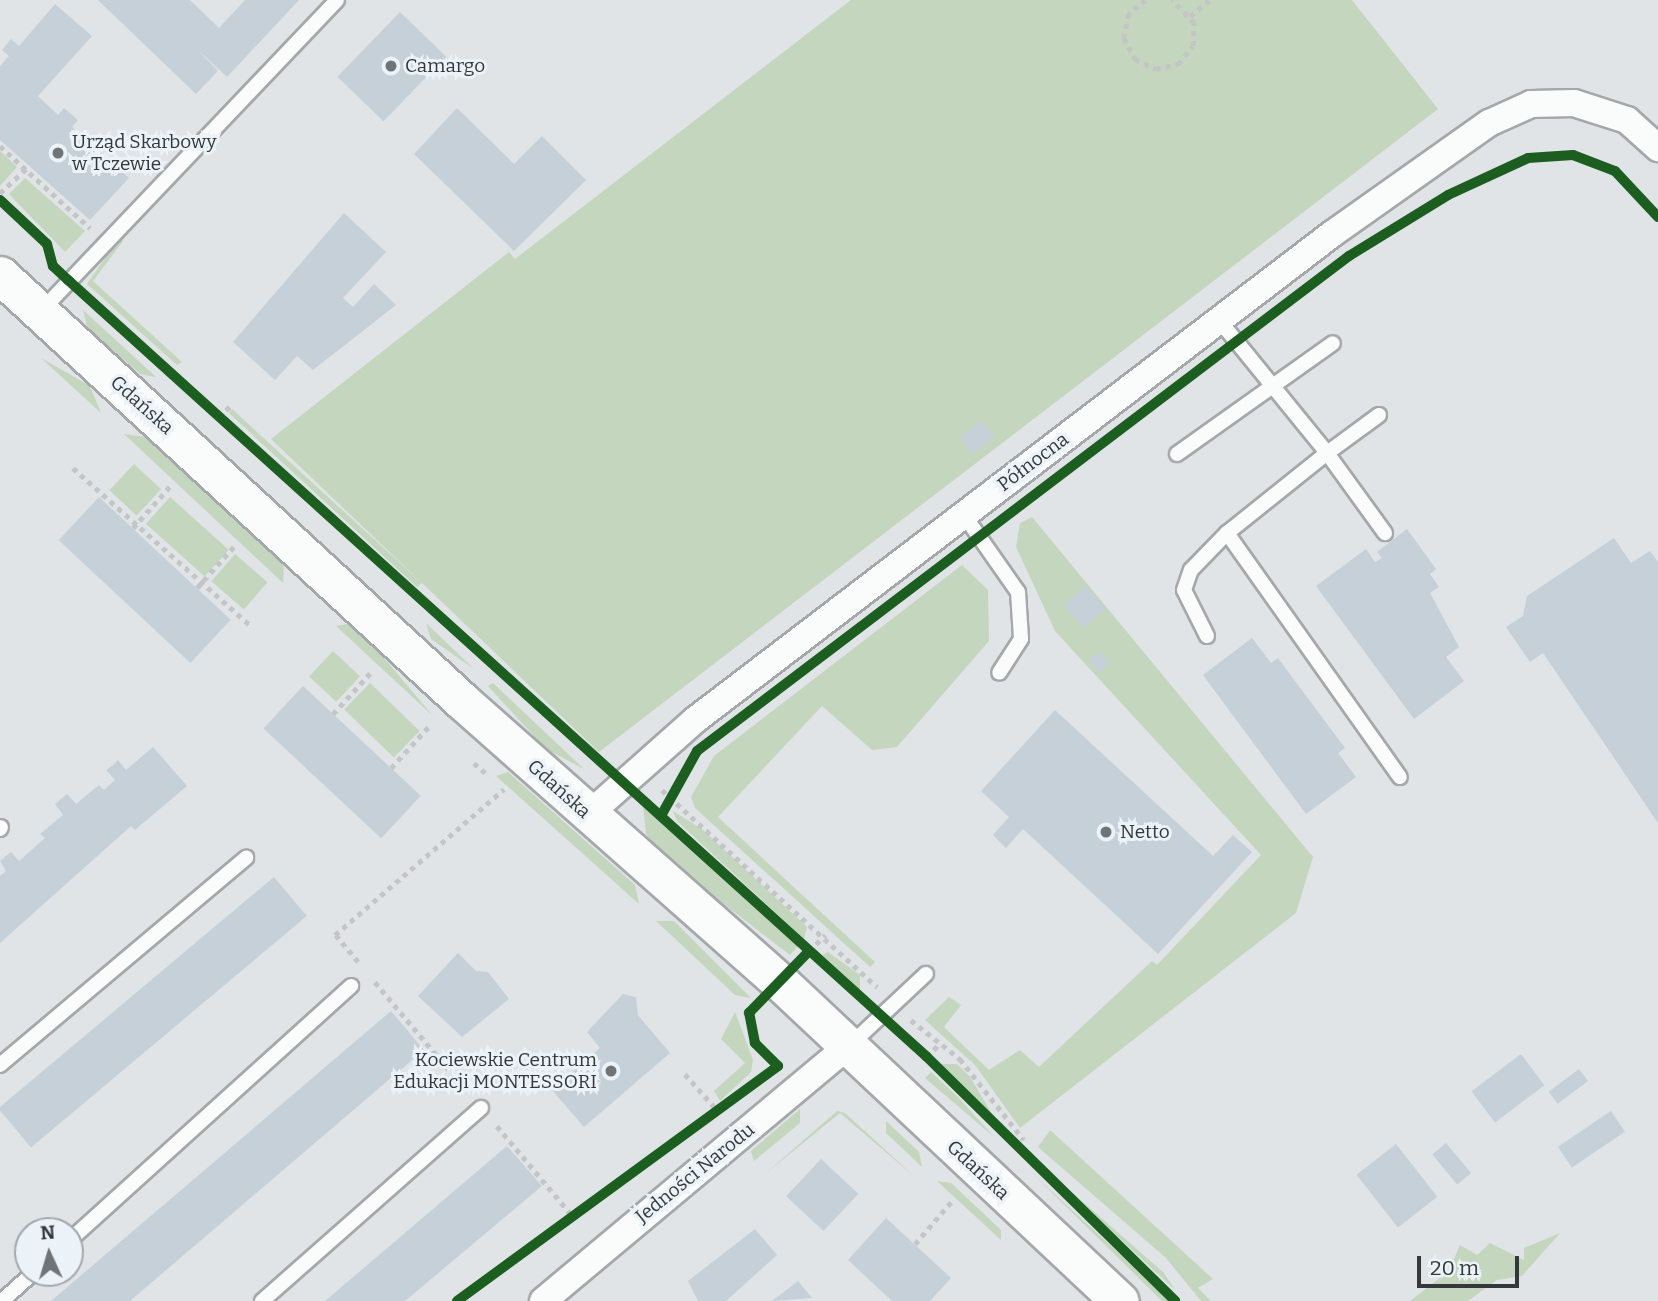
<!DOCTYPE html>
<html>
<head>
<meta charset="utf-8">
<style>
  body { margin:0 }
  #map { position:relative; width:1658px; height:1301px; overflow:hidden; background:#e0e4e7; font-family:Bitter,serif }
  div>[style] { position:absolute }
  .green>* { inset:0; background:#c4d6be; transform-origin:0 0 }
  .building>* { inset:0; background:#c5d0d8; transform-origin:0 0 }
  .path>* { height:4.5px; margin-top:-2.25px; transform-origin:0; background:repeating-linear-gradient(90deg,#c3c5c6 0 5px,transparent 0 10px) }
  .roads { filter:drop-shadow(2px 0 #a5a8aa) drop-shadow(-2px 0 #a5a8aa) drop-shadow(0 2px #a5a8aa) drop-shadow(0 -2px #a5a8aa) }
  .lane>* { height:14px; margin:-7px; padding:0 7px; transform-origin:7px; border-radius:7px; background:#fafbfb }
  .street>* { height:26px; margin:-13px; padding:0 13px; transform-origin:13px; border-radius:13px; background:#fafbfb }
  .secondary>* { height:37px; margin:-18.5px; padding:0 18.5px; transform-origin:18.5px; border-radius:18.5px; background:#fafbfb }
  .cycleway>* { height:10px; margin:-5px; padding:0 5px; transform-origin:5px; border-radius:5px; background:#1b5e20 }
  .dots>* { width:19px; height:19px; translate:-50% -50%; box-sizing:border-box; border:4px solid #ebf2f8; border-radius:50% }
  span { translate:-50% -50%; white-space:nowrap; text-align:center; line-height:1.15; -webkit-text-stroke:6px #ebf2f8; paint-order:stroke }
  .poi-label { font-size:19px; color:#35383a }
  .left { translate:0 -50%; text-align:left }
  .right { translate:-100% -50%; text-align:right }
  .street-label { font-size:19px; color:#35383a }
  .north { position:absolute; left:14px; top:1217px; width:70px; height:70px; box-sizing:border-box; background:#ebf2f8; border:2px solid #a2a8ac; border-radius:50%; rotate:356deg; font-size:19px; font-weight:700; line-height:28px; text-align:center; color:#35383a }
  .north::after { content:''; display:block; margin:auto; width:24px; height:32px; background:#717477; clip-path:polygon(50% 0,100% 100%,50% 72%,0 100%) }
  .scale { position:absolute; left:1417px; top:1256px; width:102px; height:32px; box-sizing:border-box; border:4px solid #35383a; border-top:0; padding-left:9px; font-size:21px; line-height:24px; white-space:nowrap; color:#35383a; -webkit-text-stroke:5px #ebf2f8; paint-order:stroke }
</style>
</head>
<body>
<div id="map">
  <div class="green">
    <i style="clip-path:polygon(851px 0,1352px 0,1438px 109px,599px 752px,271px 439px,509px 252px,515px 259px)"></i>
    <i style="clip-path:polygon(0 151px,17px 167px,0 186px)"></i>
    <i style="clip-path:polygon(25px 178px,85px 231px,65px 252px,9px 194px)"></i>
    <i style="clip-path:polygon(119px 238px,123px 241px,93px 281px,182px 362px,177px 365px,87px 284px)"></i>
    <i style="clip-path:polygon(83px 310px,156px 377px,140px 374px,87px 327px)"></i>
    <i style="clip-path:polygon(41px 358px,90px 386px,101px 413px)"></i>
    <i style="clip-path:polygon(232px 409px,422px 583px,417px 587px,229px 413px)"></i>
    <i style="clip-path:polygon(124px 434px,146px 437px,284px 564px,283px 583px)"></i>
    <i style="left:134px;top:464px;width:37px;height:36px;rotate:43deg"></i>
    <i style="left:170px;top:497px;width:79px;height:36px;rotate:42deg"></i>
    <i style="clip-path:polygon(1032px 517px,1313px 857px,1296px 913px,1020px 1128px,975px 1065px,925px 1020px,949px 997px,961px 1005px,944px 1027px,989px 1070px,1020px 1050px,1039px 1067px,1152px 961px,1157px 965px,1261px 855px,1055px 631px,1016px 547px,1020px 523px)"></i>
    <i style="left:235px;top:554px;width:43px;height:36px;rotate:41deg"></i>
    <i style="clip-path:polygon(962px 565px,988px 590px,989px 641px,897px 747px,872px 750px,822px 706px,718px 817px,875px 962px,870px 967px,695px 808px,691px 797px,714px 756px)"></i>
    <i style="clip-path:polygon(426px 623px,474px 669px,431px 639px)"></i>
    <i style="clip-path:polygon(348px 624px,374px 646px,433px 716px,336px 626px)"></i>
    <i style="left:333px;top:651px;width:37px;height:35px;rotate:43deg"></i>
    <i style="left:370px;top:683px;width:69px;height:37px;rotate:44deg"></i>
    <i style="clip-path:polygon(493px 683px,584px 769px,546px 749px,488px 686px)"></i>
    <i style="clip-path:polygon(508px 772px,635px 885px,639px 904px,496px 776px)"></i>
    <i style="clip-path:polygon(643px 806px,798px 946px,790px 955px,663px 857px,646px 834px)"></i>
    <i style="clip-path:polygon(673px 811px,702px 829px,807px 927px,804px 939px,677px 821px)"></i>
    <i style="clip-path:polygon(656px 921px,674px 921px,751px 998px,735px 995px)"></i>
    <i style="clip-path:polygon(828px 952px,860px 975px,860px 990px,822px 955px)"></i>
    <i style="clip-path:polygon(735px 1012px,753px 1060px,751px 1072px,720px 1101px,714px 1091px,745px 1063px,721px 1039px)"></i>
    <i style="clip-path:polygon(940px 1064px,957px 1064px,970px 1077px,1000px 1127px)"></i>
    <i style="clip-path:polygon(931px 1072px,958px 1097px,994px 1137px,925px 1078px)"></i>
    <i style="clip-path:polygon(800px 1109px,800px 1123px,754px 1161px,751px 1151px)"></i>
    <i style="clip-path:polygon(837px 1111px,845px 1113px,916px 1178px,840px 1113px,765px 1174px)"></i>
    <i style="clip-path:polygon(886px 1121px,919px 1152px,922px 1167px,886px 1133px)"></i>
    <i style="clip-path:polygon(1050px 1130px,1213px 1279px,1198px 1288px,1211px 1301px,1201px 1301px,1166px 1258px,1038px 1147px)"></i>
    <i style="clip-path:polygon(1042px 1166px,1164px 1273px,1175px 1290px)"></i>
    <i style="clip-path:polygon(1033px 1174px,1159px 1290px,1169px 1301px,1162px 1301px)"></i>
    <i style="clip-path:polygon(937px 1181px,951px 1183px,1001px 1230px,1001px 1240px)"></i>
    <i style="clip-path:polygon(1560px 1233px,1522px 1276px,1497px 1280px,1468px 1301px,1410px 1301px,1449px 1271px,1460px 1245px,1477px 1255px,1490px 1243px,1524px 1260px,1524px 1248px)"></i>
  </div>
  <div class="building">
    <i style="clip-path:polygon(98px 0,190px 0,219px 28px,245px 0,299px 0,227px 77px,198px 50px,218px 71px,196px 94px)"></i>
    <i style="clip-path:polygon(55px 4px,92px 36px,38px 96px,58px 115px,64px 108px,78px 120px,72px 127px,129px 178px,90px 220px,0 140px,0 66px,9px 56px,2px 50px,11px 39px,19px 46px)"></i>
    <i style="left:400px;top:12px;width:64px;height:90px;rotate:44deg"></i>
    <i style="clip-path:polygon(457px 108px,514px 164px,542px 136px,586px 180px,514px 251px,414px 154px)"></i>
    <i style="clip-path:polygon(344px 213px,386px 252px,343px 298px,353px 307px,374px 284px,396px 305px,313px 370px,297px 356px,275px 380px,233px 342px)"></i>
    <i style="left:982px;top:421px;width:20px;height:28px;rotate:53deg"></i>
    <i style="left:99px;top:497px;width:180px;height:59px;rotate:43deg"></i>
    <i style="clip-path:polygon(1407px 529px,1436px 569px,1430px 574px,1439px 587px,1430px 593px,1459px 647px,1446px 657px,1464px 681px,1414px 719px,1316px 586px,1366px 549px,1375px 562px,1382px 558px,1377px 552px)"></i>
    <i style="clip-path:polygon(1614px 538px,1631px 563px,1650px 551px,1658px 562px,1658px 823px,1543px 653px,1530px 662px,1506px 627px,1523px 616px,1527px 596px)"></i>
    <i style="left:1086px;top:586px;width:30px;height:29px;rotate:50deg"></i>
    <i style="clip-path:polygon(1252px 638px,1271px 663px,1278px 658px,1345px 748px,1338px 753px,1356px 777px,1306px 814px,1203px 675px)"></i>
    <i style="left:1099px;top:652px;width:15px;height:14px;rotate:48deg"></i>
    <i style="left:303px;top:686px;width:161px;height:58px;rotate:43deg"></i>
    <i style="clip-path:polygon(1055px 710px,1213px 856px,1233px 835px,1252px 852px,1158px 954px,1023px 829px,1006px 848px,993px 835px,1009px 817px,981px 791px)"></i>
    <i style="clip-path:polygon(153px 747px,187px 786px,135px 830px,131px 826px,0 943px,0 876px,6px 871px,0 861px,11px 852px,19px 861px,45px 838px,40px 834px,63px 815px,55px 804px,67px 794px,76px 804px,99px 785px,104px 790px,115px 780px,106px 770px,113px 765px,118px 760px,126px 770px)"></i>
    <i style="left:274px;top:877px;width:51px;height:360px;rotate:50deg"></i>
    <i style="clip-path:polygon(458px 953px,476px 971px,488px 972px,509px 999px,462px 1037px,418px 996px)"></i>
    <i style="clip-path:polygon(623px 994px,636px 997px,638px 1015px,670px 1053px,584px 1127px,552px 1090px,600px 1048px,587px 1032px)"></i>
    <i style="clip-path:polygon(391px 1011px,424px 1050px,364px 1101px,130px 1301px,51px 1301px)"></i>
    <i style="left:1521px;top:1054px;width:39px;height:62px;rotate:53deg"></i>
    <i style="left:1579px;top:1069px;width:15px;height:38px;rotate:53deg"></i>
    <i style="left:1611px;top:1111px;width:25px;height:64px;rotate:56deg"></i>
    <i style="left:1446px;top:1143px;width:39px;height:18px;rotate:50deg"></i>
    <i style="left:1396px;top:1144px;width:67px;height:50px;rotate:52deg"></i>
    <i style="clip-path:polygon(507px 1146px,542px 1186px,405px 1301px,325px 1301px)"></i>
    <i style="left:821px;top:1159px;width:51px;height:51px;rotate:43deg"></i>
    <i style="clip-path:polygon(886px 1218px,951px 1278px,930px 1301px,892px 1301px,848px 1260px)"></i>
    <i style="clip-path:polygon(755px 1229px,777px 1255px,726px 1301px,698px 1301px,688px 1281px)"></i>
    <i style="clip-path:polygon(798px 1281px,812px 1298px,772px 1301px)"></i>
  </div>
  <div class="path">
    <i style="left:1146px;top:0;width:22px;rotate:141deg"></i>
    <i style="left:1129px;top:14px;width:25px;rotate:102deg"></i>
    <i style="left:1124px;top:38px;width:24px;rotate:62deg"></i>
    <i style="left:1135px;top:59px;width:23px;rotate:25deg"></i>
    <i style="left:1156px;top:69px;width:23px;rotate:-13deg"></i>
    <i style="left:1178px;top:64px;width:23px;rotate:-50deg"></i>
    <i style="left:1193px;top:46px;width:23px;rotate:-88deg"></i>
    <i style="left:1194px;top:23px;width:32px;rotate:-134deg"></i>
    <i style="left:1190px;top:16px;width:26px;rotate:-39deg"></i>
    <i style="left:0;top:146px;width:122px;rotate:42.3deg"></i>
    <i style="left:0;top:193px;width:40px;rotate:-43deg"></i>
    <i style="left:219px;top:417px;width:16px;rotate:-45deg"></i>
    <i style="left:73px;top:468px;width:238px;rotate:41.6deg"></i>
    <i style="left:133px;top:528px;width:57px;rotate:-48.5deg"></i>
    <i style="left:197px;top:588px;width:59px;rotate:-48.4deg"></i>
    <i style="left:333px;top:714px;width:59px;rotate:-47.7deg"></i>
    <i style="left:474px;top:763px;width:20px;rotate:41deg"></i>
    <i style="left:391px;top:768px;width:59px;rotate:-47.7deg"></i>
    <i style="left:662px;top:790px;width:292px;rotate:42.5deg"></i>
    <i style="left:809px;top:951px;width:23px;rotate:-45deg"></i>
    <i style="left:358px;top:962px;width:35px;rotate:-130deg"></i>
    <i style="left:335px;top:935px;width:223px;rotate:-40.8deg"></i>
    <i style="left:375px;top:982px;width:141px;rotate:49.9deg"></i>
    <i style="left:911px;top:1020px;width:63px;rotate:38.5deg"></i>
    <i style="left:960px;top:1059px;width:103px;rotate:51.7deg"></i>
    <i style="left:927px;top:1057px;width:16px;rotate:-47deg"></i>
    <i style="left:685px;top:1074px;width:50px;rotate:48.3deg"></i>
    <i style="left:497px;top:1126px;width:121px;rotate:50deg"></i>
    <i style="left:915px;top:1244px;width:57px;rotate:-49.3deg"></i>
  </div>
  <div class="roads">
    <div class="lane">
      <i style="left:41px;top:311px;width:429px;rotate:-46.4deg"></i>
      <i style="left:1219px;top:320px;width:171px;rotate:50.9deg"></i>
      <i style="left:1327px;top:453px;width:128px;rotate:141.3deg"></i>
      <i style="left:1227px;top:533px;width:299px;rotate:54.7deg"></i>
      <i style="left:1379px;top:415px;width:64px;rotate:143.8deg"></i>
      <i style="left:1327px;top:453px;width:99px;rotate:54.1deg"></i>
      <i style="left:1177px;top:454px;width:191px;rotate:-35.4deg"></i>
      <i style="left:964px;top:515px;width:94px;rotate:55deg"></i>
      <i style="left:1018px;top:592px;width:47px;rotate:86.3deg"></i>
      <i style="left:1021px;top:639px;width:40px;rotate:122.9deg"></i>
      <i style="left:1207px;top:636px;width:51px;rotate:-116.6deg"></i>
      <i style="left:1184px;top:590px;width:21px;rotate:-71deg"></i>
      <i style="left:1191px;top:570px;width:52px;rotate:-45.8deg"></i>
      <i style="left:0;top:829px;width:2px;rotate:-63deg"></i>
      <i style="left:850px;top:1045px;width:104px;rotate:-43.1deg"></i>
      <i style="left:0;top:1065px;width:322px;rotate:-40.1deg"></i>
      <i style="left:70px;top:1240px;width:379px;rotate:-42.1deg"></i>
      <i style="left:2px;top:1301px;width:42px;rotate:-42.1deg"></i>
      <i style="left:262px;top:1301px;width:292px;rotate:-41.4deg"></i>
    </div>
    <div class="street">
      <i style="left:588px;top:815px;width:143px;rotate:-41.6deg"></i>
      <i style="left:695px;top:720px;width:801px;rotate:-37.34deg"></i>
      <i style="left:1332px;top:234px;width:192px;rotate:-35.3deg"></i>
      <i style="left:1489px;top:123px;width:46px;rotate:-24.3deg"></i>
      <i style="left:1531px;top:104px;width:43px;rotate:-1.3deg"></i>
      <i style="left:1574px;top:103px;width:56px;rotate:17.8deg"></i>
      <i style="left:1627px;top:120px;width:42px;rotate:42.1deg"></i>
      <i style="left:543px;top:1301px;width:398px;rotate:-39.9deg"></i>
    </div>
    <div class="secondary">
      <i style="left:0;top:275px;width:627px;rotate:42.67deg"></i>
      <i style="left:461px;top:700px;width:426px;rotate:41.5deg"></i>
      <i style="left:780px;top:982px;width:466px;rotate:43.2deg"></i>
    </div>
  </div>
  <div class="cycleway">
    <i style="left:0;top:200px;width:64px;rotate:43.1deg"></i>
    <i style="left:47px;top:244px;width:23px;rotate:75deg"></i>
    <i style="left:53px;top:266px;width:21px;rotate:43deg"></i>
    <i style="left:68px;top:280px;width:1158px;rotate:42.13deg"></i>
    <i style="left:927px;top:1057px;width:348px;rotate:44.5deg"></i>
    <i style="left:662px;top:814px;width:72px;rotate:-60.9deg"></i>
    <i style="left:697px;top:751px;width:819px;rotate:-37.21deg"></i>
    <i style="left:1349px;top:256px;width:116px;rotate:-31.6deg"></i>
    <i style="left:1448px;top:195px;width:88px;rotate:-24.8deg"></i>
    <i style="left:1528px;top:158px;width:45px;rotate:-3.8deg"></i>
    <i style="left:1573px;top:155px;width:45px;rotate:20.9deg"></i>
    <i style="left:1615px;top:171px;width:63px;rotate:46.9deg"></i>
    <i style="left:457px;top:1301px;width:398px;rotate:-36.2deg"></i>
    <i style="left:778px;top:1066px;width:33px;rotate:-135deg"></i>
    <i style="left:755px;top:1043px;width:31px;rotate:-101deg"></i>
    <i style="left:749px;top:1013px;width:86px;rotate:-45.9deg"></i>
  </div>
  <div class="dots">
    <i style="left:391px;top:66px;background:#717477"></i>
    <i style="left:58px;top:153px;background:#717477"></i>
    <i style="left:1106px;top:832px;background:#717477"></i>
    <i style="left:611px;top:1071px;background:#717477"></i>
  </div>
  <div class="poi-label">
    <span class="left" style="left:405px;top:66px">Camargo</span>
    <span class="left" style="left:72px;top:153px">Urząd Skarbowy<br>w Tczewie</span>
    <span class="left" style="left:1120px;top:832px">Netto</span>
    <span class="right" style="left:597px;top:1071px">Kociewskie Centrum<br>Edukacji MONTESSORI</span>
  </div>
  <div class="street-label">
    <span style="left:142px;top:405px;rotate:42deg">Gdańska</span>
    <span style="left:1033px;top:462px;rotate:-37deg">Północna</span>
    <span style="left:559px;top:789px;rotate:42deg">Gdańska</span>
    <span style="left:978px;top:1170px;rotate:43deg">Gdańska</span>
    <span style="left:695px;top:1173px;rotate:-39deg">Jedności Narodu</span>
  </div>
  <div class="north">N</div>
  <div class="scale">20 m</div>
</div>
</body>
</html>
